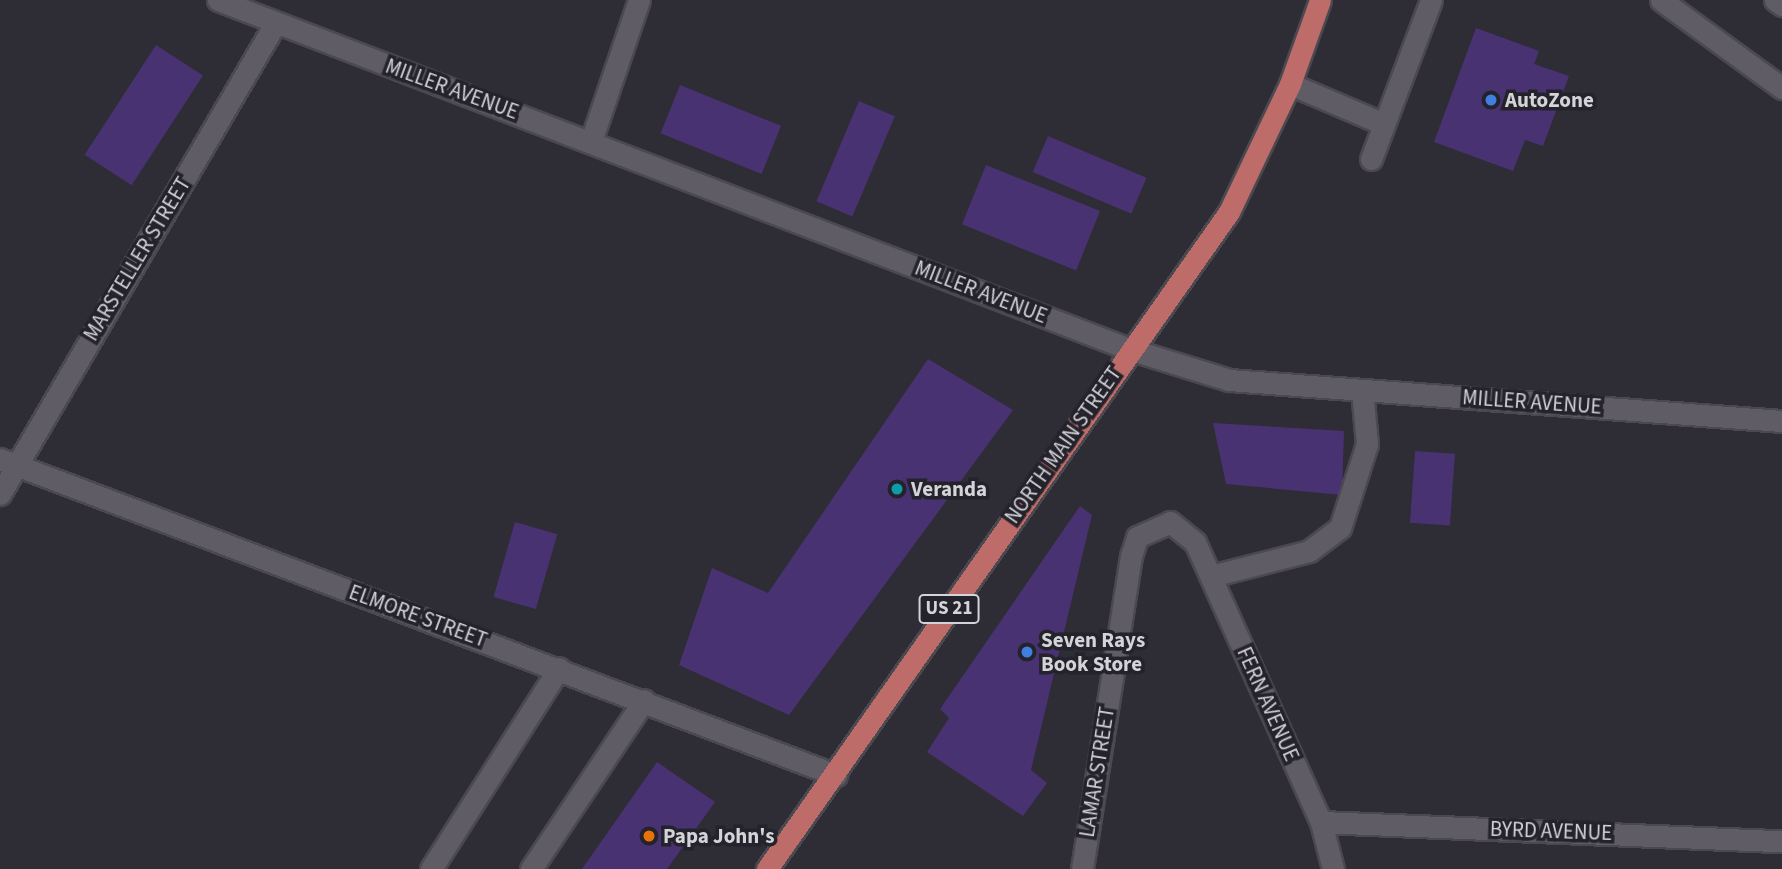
<!DOCTYPE html>
<html>
<head>
<meta charset="utf-8">
<style>
  body { margin:0 }
  #map { position:relative; width:1782px; height:869px; overflow:hidden; background:#2e2c34; font-family:"Source Sans 3",sans-serif }
  div>[style] { position:absolute }
  .building>* { inset:0; background:#493272; transform-origin:0 0 }
  .roads { filter:drop-shadow(2px 0 #4b4950) drop-shadow(-2px 0 #4b4950) drop-shadow(0 2px #4b4950) drop-shadow(0 -2px #4b4950) }
  .minor>* { height:21px; margin:-10.5px; padding:0 10.5px; transform-origin:10.5px; border-radius:10.5px; background:#5f5c65 }
  .major>* { height:21px; margin:-10.5px; padding:0 10.5px; transform-origin:10.5px; border-radius:10.5px; background:#be6c69 }
  .dots>* { width:19px; height:19px; translate:-50% -50%; box-sizing:border-box; border:4px solid #24222a; border-radius:50% }
  span { translate:-50% -50%; white-space:nowrap; text-align:center; line-height:1.15; -webkit-text-stroke:7px #24222a; paint-order:stroke }
  .shield-label span { padding:2px 5px; background:#24222a; border:2px solid; border-radius:5px; -webkit-text-stroke-width:0 }
  .shield-label { font-size:19px; color:#d4d3d8; font-weight:700 }
  .street-label { font-size:21px; color:#d4d3d8 }
  .poi-label { font-size:21px; color:#d4d3d8; font-weight:700 }
  .left { translate:0 -50%; text-align:left }
</style>
</head>
<body>
<div id="map">
  <div class="building">
    <i style="clip-path:polygon(1476px 28px,1539px 51px,1534px 64px,1569px 76px,1543px 146px,1525px 140px,1513px 171px,1434px 142px)"></i>
    <i style="left:156px;top:45px;width:56px;height:131px;rotate:33deg"></i>
    <i style="left:680px;top:85px;width:109px;height:52px;rotate:22deg"></i>
    <i style="left:859px;top:101px;width:39px;height:109px;rotate:23deg"></i>
    <i style="left:1048px;top:136px;width:107px;height:39px;rotate:23deg"></i>
    <i style="left:986px;top:165px;width:123px;height:64px;rotate:22deg"></i>
    <i style="clip-path:polygon(928px 359px,1013px 410px,789px 715px,679px 665px,712px 568px,768px 593px)"></i>
    <i style="clip-path:polygon(1213px 423px,1344px 431px,1342px 495px,1226px 484px)"></i>
    <i style="left:1415px;top:451px;width:40px;height:72px;rotate:4deg"></i>
    <i style="clip-path:polygon(1080px 506px,1092px 515px,1031px 770px,1047px 783px,1023px 816px,927px 752px,949px 718px,940px 709px)"></i>
    <i style="left:515px;top:522px;width:44px;height:78px;rotate:16deg"></i>
    <i style="clip-path:polygon(657px 762px,715px 802px,667px 869px,582px 869px)"></i>
  </div>
  <div class="roads">
    <div class="minor">
      <i style="left:218px;top:0;width:976px;rotate:20.96deg"></i>
      <i style="left:1129px;top:349px;width:105px;rotate:17.2deg"></i>
      <i style="left:1229px;top:380px;width:555px;rotate:4.24deg"></i>
      <i style="left:1661px;top:0;width:150px;rotate:36deg"></i>
      <i style="left:1775px;top:0;width:9px;rotate:36deg"></i>
      <i style="left:1290px;top:84px;width:102px;rotate:23.1deg"></i>
      <i style="left:591px;top:141px;width:149px;rotate:-71.2deg"></i>
      <i style="left:1371px;top:159px;width:170px;rotate:-69.3deg"></i>
      <i style="left:0;top:459px;width:894px;rotate:20.71deg"></i>
      <i style="left:0;top:494px;width:545px;rotate:-59.67deg"></i>
      <i style="left:1211px;top:576px;width:101px;rotate:-14.3deg"></i>
      <i style="left:1309px;top:551px;width:39px;rotate:-37deg"></i>
      <i style="left:1340px;top:528px;width:88px;rotate:-72.2deg"></i>
      <i style="left:1367px;top:444px;width:54px;rotate:-95.3deg"></i>
      <i style="left:1321px;top:822px;width:461px;rotate:2.4deg"></i>
      <i style="left:431px;top:869px;width:238px;rotate:-57.5deg"></i>
      <i style="left:531px;top:869px;width:203px;rotate:-56.2deg"></i>
      <i style="left:1082px;top:869px;width:317px;rotate:-81.1deg"></i>
      <i style="left:1131px;top:556px;width:20px;rotate:-72deg"></i>
      <i style="left:1137px;top:537px;width:36px;rotate:-24deg"></i>
      <i style="left:1170px;top:522px;width:32px;rotate:39deg"></i>
      <i style="left:1195px;top:542px;width:307px;rotate:65.8deg"></i>
      <i style="left:1321px;top:822px;width:49px;rotate:75.7deg"></i>
    </div>
    <div class="major">
      <i style="left:767px;top:869px;width:803px;rotate:-54.89deg"></i>
      <i style="left:1229px;top:212px;width:142px;rotate:-64.5deg"></i>
      <i style="left:1290px;top:84px;width:89px;rotate:-70.3deg"></i>
    </div>
  </div>
  <div class="dots">
    <i style="left:1491px;top:100px;background:#3f7fe0"></i>
    <i style="left:897px;top:489px;background:#0f9aa8"></i>
    <i style="left:1027px;top:652px;background:#3f7fe0"></i>
    <i style="left:649px;top:836px;background:#e8710a"></i>
  </div>
  <div class="shield-label">
    <span style="left:949px;top:609px">US 21</span>
  </div>
  <div class="street-label">
    <span style="left:452px;top:89px;rotate:20deg">MILLER AVENUE</span>
    <span style="left:137px;top:259px;rotate:-59deg">MARSTELLER STREET</span>
    <span style="left:981px;top:292px;rotate:21deg">MILLER AVENUE</span>
    <span style="left:1532px;top:402px;rotate:4deg">MILLER AVENUE</span>
    <span style="left:1063px;top:445px;rotate:-55deg">NORTH MAIN STREET</span>
    <span style="left:418px;top:616px;rotate:20deg">ELMORE STREET</span>
    <span style="left:1268px;top:704px;rotate:66deg">FERN AVENUE</span>
    <span style="left:1097px;top:772px;rotate:-81deg">LAMAR STREET</span>
    <span style="left:1551px;top:831px;rotate:2deg">BYRD AVENUE</span>
  </div>
  <div class="poi-label">
    <span class="left" style="left:1505px;top:100px">AutoZone</span>
    <span class="left" style="left:911px;top:489px">Veranda</span>
    <span class="left" style="left:1041px;top:652px">Seven Rays<br>Book Store</span>
    <span class="left" style="left:663px;top:836px">Papa John's</span>
  </div>
</div>
</body>
</html>
